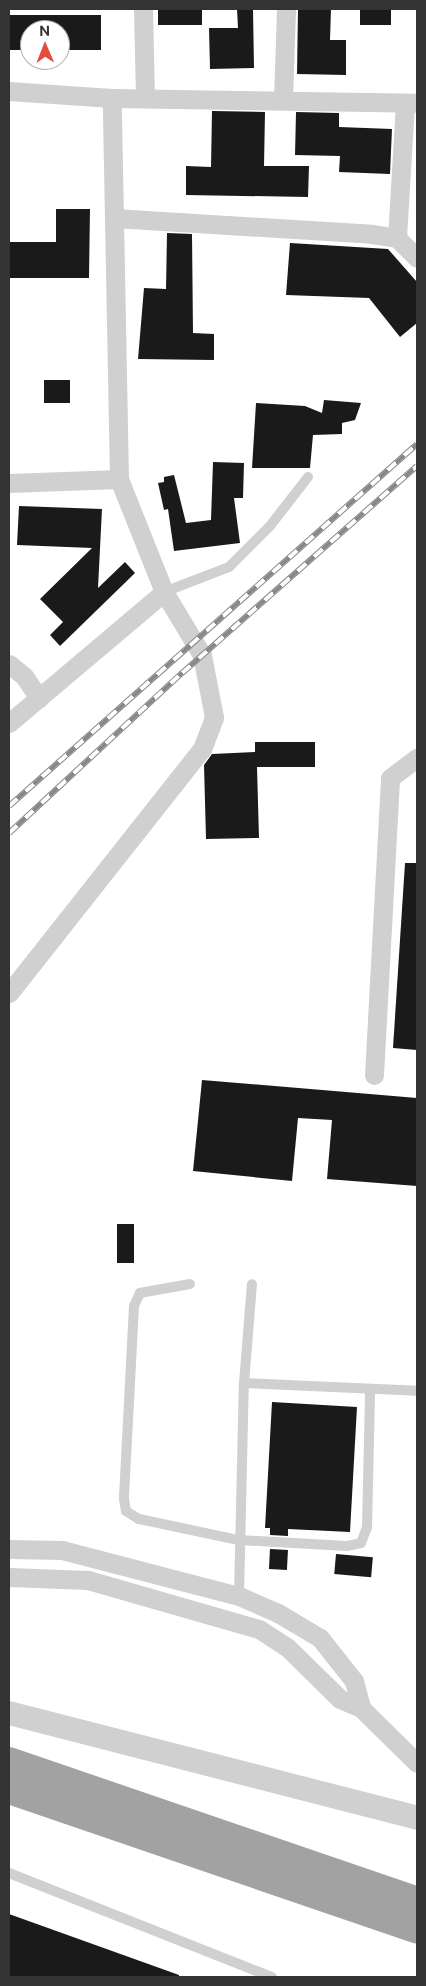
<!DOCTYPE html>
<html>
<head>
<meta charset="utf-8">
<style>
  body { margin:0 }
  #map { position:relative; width:426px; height:1986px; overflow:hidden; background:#fff; font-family:"Public Sans",sans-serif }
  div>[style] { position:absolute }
  .building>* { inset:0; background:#1a1a1a; transform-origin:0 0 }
  .service>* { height:10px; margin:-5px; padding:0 5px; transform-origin:5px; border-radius:5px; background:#d0d0d0 }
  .minor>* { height:19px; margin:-9.5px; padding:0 9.5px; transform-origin:9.5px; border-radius:9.5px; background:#d0d0d0 }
  .tertiary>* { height:24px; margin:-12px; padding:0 12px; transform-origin:12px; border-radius:12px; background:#d0d0d0 }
  .trunk>* { height:28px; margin:-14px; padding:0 14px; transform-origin:14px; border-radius:14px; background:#a2a2a2 }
  .rail>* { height:5.5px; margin-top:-2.75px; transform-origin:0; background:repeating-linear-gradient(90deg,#fff 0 11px,#888 0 22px); box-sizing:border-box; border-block:1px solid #888 }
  span { translate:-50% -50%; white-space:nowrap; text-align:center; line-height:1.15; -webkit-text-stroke:5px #fff; paint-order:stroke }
  .frame { position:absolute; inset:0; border:10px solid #333; pointer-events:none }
  .north { position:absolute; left:20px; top:20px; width:50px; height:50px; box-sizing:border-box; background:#fff; border:1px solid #adadad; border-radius:50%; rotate:359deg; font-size:14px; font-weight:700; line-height:20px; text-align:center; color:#333 }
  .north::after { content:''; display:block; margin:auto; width:18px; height:22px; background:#e24c3d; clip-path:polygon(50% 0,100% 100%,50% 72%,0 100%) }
</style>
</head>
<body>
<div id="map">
  <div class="building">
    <i style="left:158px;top:9px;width:44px;height:16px"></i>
    <i style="clip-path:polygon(237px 9px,253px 9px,254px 68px,210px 69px,209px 28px,238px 28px)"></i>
    <i style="clip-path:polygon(298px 9px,331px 9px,330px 40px,346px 40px,346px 75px,297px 74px)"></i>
    <i style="left:360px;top:9px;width:31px;height:16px"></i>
    <i style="clip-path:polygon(9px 15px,101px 15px,101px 50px,60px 50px,60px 30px,30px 30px,30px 50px,9px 50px)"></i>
    <i style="clip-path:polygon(212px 111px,265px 112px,264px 166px,309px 166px,308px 197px,186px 195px,186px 166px,211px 167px)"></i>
    <i style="clip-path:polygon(296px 112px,339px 113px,339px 127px,392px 129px,390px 174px,339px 172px,340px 156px,295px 155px)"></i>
    <i style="clip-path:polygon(56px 209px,90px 209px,89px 278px,10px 278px,10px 242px,56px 242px)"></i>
    <i style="clip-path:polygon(167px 233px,192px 234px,193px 333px,214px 334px,214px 360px,138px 359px,144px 288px,166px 289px)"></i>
    <i style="clip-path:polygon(290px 243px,388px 249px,417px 282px,417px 323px,400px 337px,369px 298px,286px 295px)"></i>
    <i style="left:44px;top:380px;width:26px;height:23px"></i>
    <i style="clip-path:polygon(324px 400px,361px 403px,355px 420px,342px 423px,342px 434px,313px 435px,310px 468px,252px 468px,256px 403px,305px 406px,322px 413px)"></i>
    <i style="clip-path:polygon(213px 462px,244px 463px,243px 498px,234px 498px,240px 543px,174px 551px,168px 509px,164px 510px,158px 483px,164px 482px,164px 477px,174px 475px,186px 523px,211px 520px)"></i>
    <i style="clip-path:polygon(19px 506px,102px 509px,98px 588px,125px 562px,135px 573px,60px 646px,50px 635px,63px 622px,40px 599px,92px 548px,17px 545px)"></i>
    <i style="clip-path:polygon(255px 742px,315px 742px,315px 767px,257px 767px,259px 838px,206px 839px,204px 765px,212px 754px,255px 752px)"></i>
    <i style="clip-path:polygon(405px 863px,417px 863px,417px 1050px,393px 1048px)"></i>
    <i style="clip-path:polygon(202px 1080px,417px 1098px,417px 1186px,327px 1179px,332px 1120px,298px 1118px,292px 1181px,193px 1171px)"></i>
    <i style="left:117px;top:1224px;width:17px;height:39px"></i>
    <i style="clip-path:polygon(272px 1402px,357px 1407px,350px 1532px,288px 1529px,288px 1536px,270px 1535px,270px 1528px,265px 1528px)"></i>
    <i style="left:270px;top:1549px;width:18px;height:20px;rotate:3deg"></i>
    <i style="left:336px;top:1554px;width:37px;height:20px;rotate:5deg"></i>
    <i style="clip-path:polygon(9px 1914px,179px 1975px,179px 1977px,9px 1977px)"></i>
  </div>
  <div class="service">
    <i style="left:164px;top:592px;width:70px;rotate:-21deg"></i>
    <i style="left:229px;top:567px;width:58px;rotate:-45deg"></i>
    <i style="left:270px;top:526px;width:62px;rotate:-52.2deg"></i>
    <i style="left:190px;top:1284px;width:51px;rotate:169.8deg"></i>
    <i style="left:140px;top:1293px;width:14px;rotate:115deg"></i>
    <i style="left:134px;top:1306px;width:193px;rotate:93deg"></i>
    <i style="left:124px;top:1499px;width:12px;rotate:81deg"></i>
    <i style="left:126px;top:1511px;width:15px;rotate:32deg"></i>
    <i style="left:139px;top:1519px;width:102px;rotate:11.9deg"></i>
    <i style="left:239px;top:1540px;width:108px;rotate:3.2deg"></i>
    <i style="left:347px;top:1546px;width:14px;rotate:-12deg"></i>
    <i style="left:361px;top:1543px;width:17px;rotate:-69deg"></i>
    <i style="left:367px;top:1527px;width:137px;rotate:-88.7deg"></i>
    <i style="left:244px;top:1383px;width:173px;rotate:2.6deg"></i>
    <i style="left:239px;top:1596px;width:213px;rotate:-88.7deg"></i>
    <i style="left:244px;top:1383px;width:99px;rotate:-85.4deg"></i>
    <i style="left:9px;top:1873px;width:283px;rotate:21.6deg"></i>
  </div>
  <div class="minor">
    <i style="left:143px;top:9px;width:87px;rotate:88.7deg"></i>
    <i style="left:9px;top:91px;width:103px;rotate:3.9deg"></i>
    <i style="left:283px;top:100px;width:91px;rotate:-88.1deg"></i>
    <i style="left:114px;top:218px;width:258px;rotate:3.5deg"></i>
    <i style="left:372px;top:234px;width:25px;rotate:9deg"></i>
    <i style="left:397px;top:238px;width:28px;rotate:45deg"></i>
    <i style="left:397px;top:238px;width:135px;rotate:-86.6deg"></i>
    <i style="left:9px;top:483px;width:110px;rotate:-2.1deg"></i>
    <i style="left:9px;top:664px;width:19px;rotate:39deg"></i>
    <i style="left:24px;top:676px;width:27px;rotate:56deg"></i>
    <i style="left:9px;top:723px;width:203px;rotate:-40.2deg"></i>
    <i style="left:9px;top:993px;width:311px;rotate:-51.7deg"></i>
    <i style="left:202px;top:749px;width:34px;rotate:-69deg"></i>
    <i style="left:214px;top:717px;width:63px;rotate:-101deg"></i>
    <i style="left:202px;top:655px;width:74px;rotate:-121.1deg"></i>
    <i style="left:164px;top:592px;width:122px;rotate:-111.7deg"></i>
    <i style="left:119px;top:479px;width:381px;rotate:-91.1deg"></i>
    <i style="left:112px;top:98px;width:305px;rotate:0.9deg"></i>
    <i style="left:374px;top:1075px;width:297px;rotate:-86.9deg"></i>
    <i style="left:390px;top:778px;width:34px;rotate:-37deg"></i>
    <i style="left:9px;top:1549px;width:53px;rotate:1.1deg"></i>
    <i style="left:62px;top:1550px;width:183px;rotate:14.6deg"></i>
    <i style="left:239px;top:1596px;width:43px;rotate:23.6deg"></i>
    <i style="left:278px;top:1613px;width:49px;rotate:30.8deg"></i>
    <i style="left:320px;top:1638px;width:55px;rotate:51.7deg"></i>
    <i style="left:354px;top:1681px;width:28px;rotate:75deg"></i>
    <i style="left:361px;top:1708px;width:78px;rotate:44.5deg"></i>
    <i style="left:9px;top:1577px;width:79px;rotate:2.2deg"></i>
    <i style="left:88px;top:1580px;width:178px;rotate:16deg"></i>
    <i style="left:259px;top:1629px;width:33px;rotate:33deg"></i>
    <i style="left:287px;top:1647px;width:74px;rotate:44.5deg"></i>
    <i style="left:340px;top:1699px;width:23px;rotate:23deg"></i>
  </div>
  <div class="tertiary">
    <i style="left:9px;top:1713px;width:421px;rotate:14.4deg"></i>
  </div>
  <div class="trunk">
    <i style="left:9px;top:1761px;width:431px;rotate:18.9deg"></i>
    <i style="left:9px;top:1790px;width:431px;rotate:18.9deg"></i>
  </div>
  <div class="rail">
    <i style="left:9px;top:806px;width:545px;rotate:-41.58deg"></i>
    <i style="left:9px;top:833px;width:236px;rotate:-42.8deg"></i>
    <i style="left:182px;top:673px;width:313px;rotate:-41.4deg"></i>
  </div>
  <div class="frame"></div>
  <div class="north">N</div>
</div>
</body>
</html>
